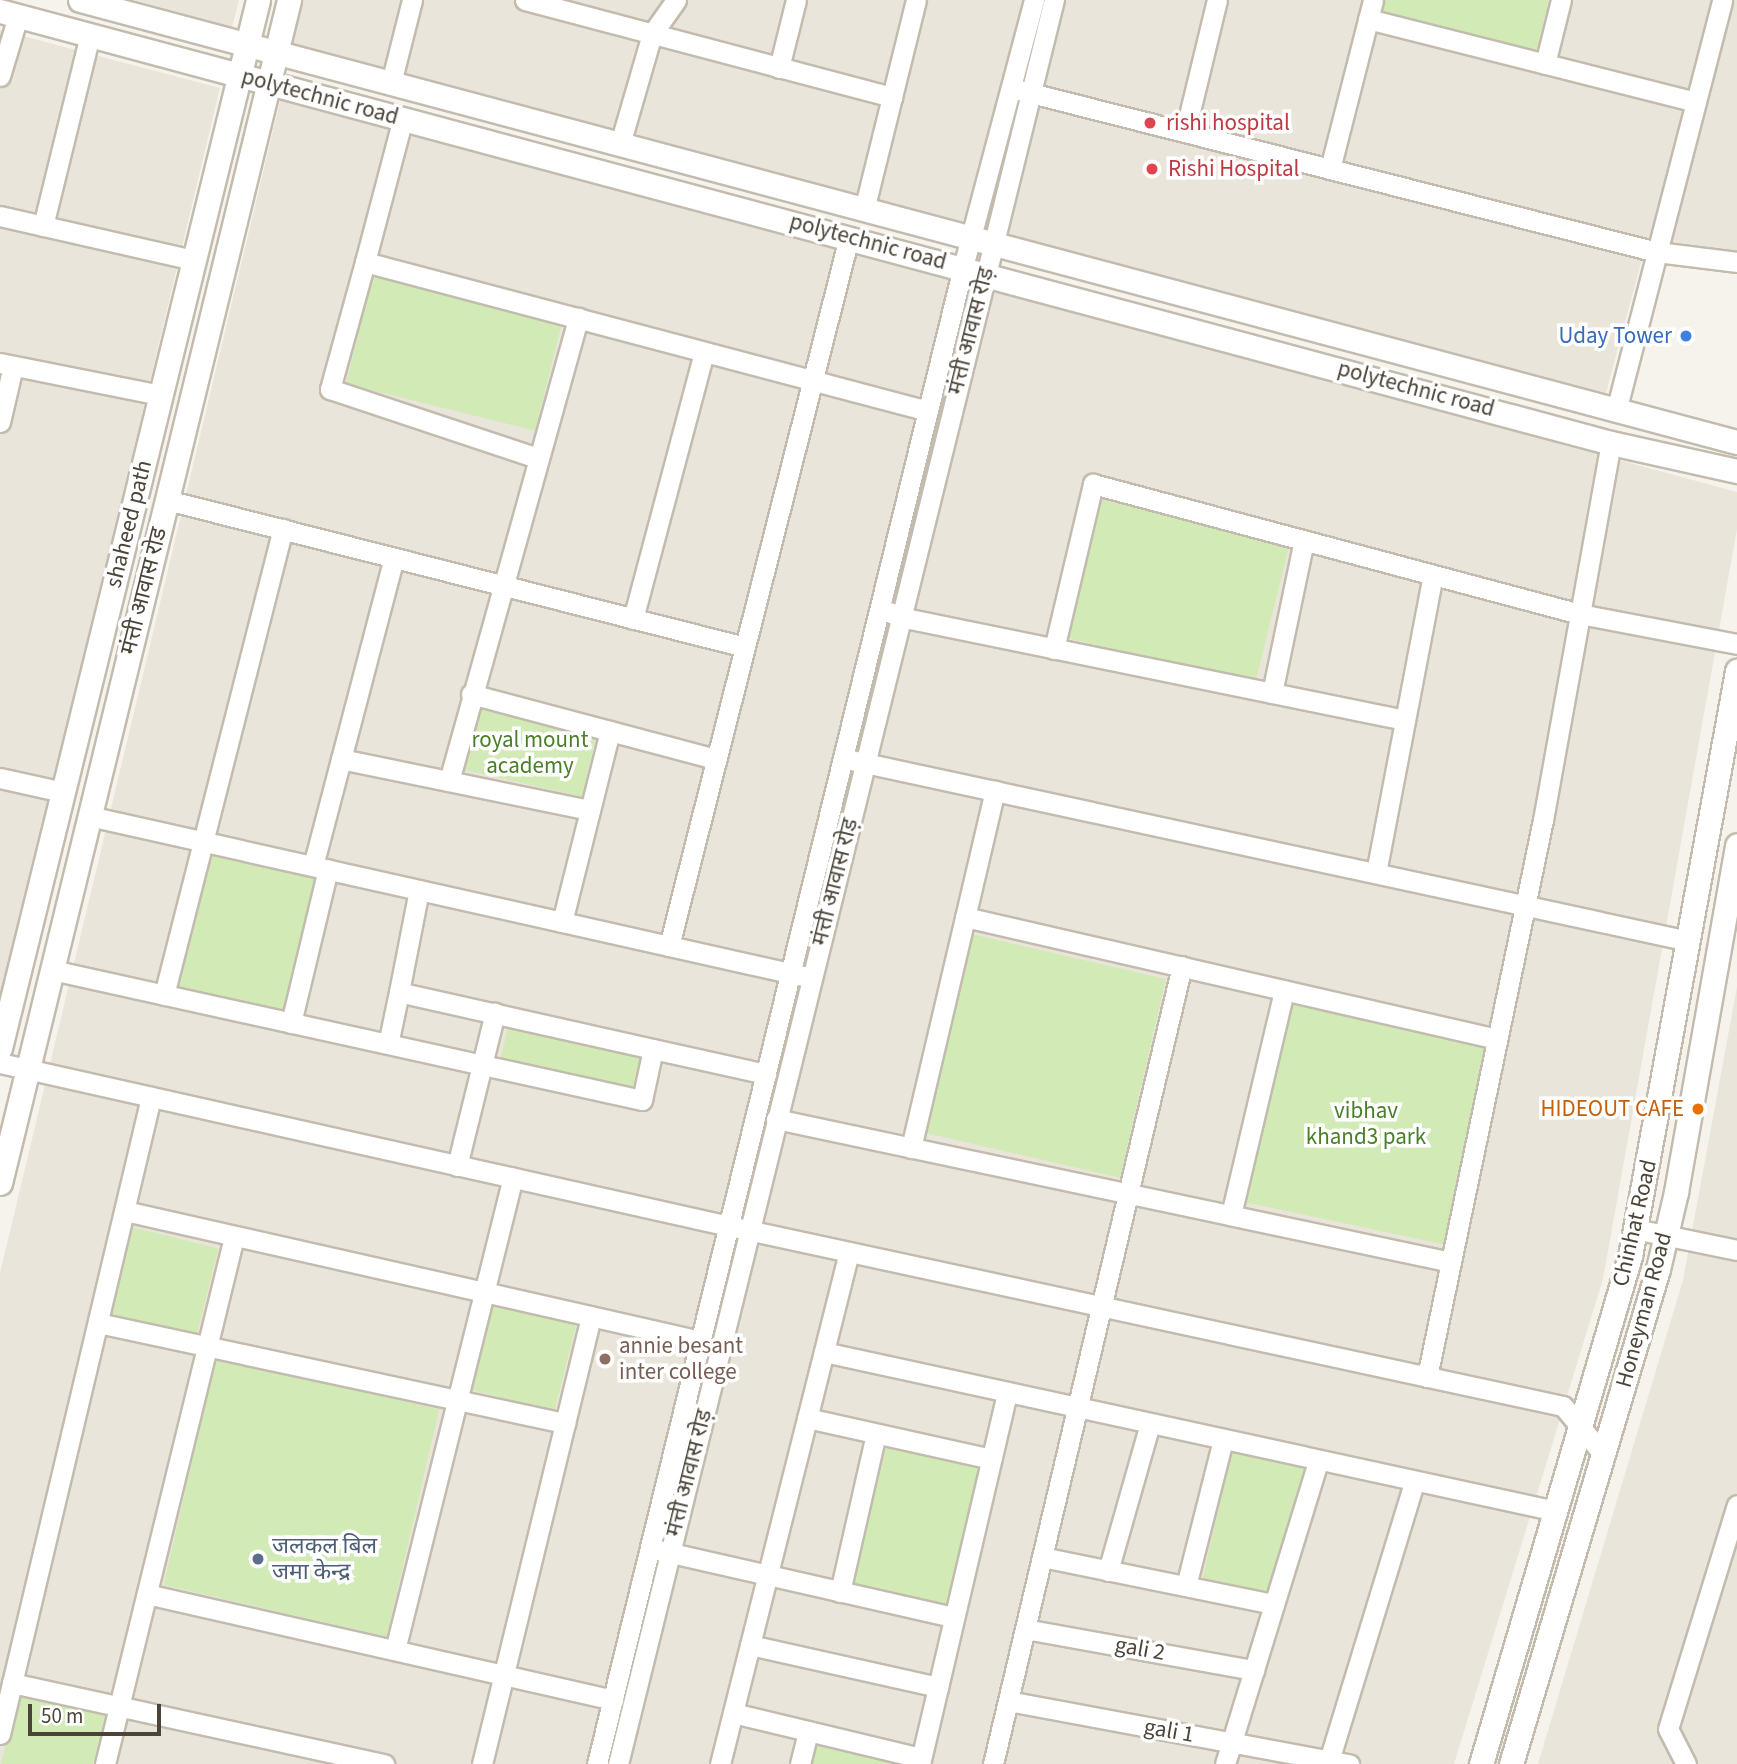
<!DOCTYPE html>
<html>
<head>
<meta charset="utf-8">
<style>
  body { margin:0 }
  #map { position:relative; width:1737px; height:1764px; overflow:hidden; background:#f6f3ec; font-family:"Source Sans 3","Noto Sans Devanagari",sans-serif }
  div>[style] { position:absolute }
  .residential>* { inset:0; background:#eae5da }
  .green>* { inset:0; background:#d2eab5; transform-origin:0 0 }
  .roads { filter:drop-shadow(2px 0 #c2bbae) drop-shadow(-2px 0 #c2bbae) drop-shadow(0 2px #c2bbae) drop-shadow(0 -2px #c2bbae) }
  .minor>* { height:19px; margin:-9.5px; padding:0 9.5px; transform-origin:9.5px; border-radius:9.5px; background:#fff }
  .tertiary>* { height:23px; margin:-11.5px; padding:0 11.5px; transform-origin:11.5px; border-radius:11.5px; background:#fff }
  .dots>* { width:19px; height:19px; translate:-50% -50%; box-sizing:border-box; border:4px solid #fff; border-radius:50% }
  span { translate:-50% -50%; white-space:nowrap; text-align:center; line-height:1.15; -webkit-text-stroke:7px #fff; paint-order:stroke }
  .street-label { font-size:23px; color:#4b4439 }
  .health-label { font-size:23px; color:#be3a42 }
  .left { translate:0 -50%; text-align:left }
  .shop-label { font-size:23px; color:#366cbe }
  .right { translate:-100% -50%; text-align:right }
  .park-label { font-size:23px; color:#4a7f2a }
  .food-label { font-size:23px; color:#c56008 }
  .education-label { font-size:23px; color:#785e54 }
  .service-label { font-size:23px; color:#4e5e75 }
  .scale { position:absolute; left:28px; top:1704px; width:133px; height:32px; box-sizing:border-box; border:4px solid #4b4439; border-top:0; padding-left:9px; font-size:21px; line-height:24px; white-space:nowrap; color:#4b4439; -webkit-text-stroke:5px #fff; paint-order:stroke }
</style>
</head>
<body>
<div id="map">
  <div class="residential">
    <i style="clip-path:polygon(134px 0,239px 0,232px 27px)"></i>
    <i style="clip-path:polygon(303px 0,1737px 0,1737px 260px,1648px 237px,1606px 393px,292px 46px)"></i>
    <i style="clip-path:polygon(0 30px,220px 88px,0 1008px)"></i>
    <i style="clip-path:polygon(281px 97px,1737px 492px,1737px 529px,1603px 1279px,1454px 1764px,0 1764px,0 1273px)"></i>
    <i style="clip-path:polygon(1737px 987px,1737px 1764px,1538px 1764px,1683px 1280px)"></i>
  </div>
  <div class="green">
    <i style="clip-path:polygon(1382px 0,1549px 0,1536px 52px,1379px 13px)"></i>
    <i style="left:373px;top:275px;width:195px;height:112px;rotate:14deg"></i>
    <i style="left:1101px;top:499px;width:194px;height:143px;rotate:14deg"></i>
    <i style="left:477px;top:709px;width:122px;height:62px;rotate:13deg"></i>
    <i style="left:210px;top:852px;width:111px;height:140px;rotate:14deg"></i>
    <i style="left:971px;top:934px;width:200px;height:204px;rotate:13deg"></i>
    <i style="left:1289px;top:1004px;width:202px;height:203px;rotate:12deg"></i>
    <i style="left:509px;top:1023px;width:138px;height:38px;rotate:13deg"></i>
    <i style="left:132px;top:1227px;width:89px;height:91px;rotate:14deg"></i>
    <i style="left:490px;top:1302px;width:89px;height:90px;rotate:14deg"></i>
    <i style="left:216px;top:1358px;width:229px;height:233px;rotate:13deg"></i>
    <i style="left:886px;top:1446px;width:96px;height:141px;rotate:13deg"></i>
    <i style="left:1232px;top:1451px;width:74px;height:130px;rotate:13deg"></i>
    <i style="clip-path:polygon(18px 1694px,105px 1715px,93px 1764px,1px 1764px)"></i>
    <i style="clip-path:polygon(815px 1741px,910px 1764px,809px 1764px)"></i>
  </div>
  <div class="roads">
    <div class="minor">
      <i style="left:525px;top:0;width:380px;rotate:14.8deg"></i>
      <i style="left:1368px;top:19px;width:338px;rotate:14.2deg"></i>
      <i style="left:1545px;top:64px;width:66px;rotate:-76deg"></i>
      <i style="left:779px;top:68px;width:70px;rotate:-76deg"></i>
      <i style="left:0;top:76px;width:63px;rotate:-73.3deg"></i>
      <i style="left:391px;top:83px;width:86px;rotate:-75.8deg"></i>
      <i style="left:1019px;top:90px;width:658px;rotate:14.25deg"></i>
      <i style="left:1657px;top:252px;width:81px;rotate:7.1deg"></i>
      <i style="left:403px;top:118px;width:149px;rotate:104.8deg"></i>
      <i style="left:365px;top:262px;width:582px;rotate:14.82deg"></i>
      <i style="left:1185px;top:132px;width:136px;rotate:-76.4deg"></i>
      <i style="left:620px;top:144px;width:115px;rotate:-73.8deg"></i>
      <i style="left:652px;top:34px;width:42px;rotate:-54.8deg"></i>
      <i style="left:1330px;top:169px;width:174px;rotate:-75.7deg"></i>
      <i style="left:864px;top:210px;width:216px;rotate:-76.1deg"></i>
      <i style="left:0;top:216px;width:199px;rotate:12.8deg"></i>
      <i style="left:43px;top:226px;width:197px;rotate:-76.2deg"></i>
      <i style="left:365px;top:262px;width:132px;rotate:105.4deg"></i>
      <i style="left:330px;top:389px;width:219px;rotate:18.4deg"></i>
      <i style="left:0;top:363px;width:163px;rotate:11.3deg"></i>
      <i style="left:1616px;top:411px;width:424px;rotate:-75.5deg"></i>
      <i style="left:0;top:422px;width:57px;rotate:-76.9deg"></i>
      <i style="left:167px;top:500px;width:596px;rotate:14.27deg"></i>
      <i style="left:889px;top:612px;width:12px;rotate:24deg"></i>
      <i style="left:900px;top:617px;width:515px;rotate:11.53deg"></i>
      <i style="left:633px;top:619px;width:276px;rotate:-75.1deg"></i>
      <i style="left:1054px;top:649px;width:170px;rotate:-76.7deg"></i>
      <i style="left:1093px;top:484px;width:504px;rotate:14.95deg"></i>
      <i style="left:1580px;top:614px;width:160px;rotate:10.8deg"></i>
      <i style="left:1272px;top:693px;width:156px;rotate:-78.2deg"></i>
      <i style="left:471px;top:694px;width:253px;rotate:14.9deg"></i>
      <i style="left:341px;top:759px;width:254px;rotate:11.6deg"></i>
      <i style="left:851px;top:760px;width:857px;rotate:12.19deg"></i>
      <i style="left:0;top:778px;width:65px;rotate:12.5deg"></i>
      <i style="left:449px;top:781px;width:481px;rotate:-74.4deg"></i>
      <i style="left:89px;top:816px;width:732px;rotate:12.63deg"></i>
      <i style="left:313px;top:866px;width:318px;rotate:-75.3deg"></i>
      <i style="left:1376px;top:873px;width:303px;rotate:-79.2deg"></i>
      <i style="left:965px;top:917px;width:546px;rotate:12.92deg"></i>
      <i style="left:562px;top:922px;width:197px;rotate:-75.9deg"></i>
      <i style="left:669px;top:946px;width:731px;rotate:-75.75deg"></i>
      <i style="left:52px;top:970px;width:604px;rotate:12.43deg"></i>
      <i style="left:642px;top:1100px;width:52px;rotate:-77.8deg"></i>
      <i style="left:653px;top:1049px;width:260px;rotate:-167.4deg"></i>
      <i style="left:399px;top:992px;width:53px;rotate:101.9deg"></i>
      <i style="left:399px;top:992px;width:104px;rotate:-78.9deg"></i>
      <i style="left:164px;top:995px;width:481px;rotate:-75.7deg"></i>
      <i style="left:291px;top:1023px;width:158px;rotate:-76.5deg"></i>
      <i style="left:653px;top:1049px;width:116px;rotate:12.5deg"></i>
      <i style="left:0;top:1063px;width:747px;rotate:12.6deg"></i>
      <i style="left:729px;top:1226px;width:853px;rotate:12.18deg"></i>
      <i style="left:1563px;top:1406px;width:62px;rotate:50.2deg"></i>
      <i style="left:776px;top:1119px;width:690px;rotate:11.96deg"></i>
      <i style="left:911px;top:1148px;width:367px;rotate:-76.8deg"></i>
      <i style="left:457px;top:1166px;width:158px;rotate:-76.1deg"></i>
      <i style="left:125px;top:1211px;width:590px;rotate:12.72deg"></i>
      <i style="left:1231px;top:1215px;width:231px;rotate:-76.7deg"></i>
      <i style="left:1635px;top:1229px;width:104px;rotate:11.6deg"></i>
      <i style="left:98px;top:1323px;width:478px;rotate:12.1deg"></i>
      <i style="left:824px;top:1352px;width:749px;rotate:12.26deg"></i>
      <i style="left:1427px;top:1377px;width:569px;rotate:-78.24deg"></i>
      <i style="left:1543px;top:820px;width:383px;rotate:-79.8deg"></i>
      <i style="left:807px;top:1418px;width:189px;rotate:12.5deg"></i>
      <i style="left:658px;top:1550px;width:303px;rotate:12.8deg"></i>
      <i style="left:1042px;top:1557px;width:237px;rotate:11.5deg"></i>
      <i style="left:1108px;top:1571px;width:153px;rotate:-74.1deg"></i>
      <i style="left:1186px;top:1586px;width:151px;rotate:-75.8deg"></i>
      <i style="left:840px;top:1592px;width:162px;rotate:-77.2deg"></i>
      <i style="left:147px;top:1594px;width:478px;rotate:12.8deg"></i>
      <i style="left:1025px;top:1629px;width:233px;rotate:10.2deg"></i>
      <i style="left:750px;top:1645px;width:193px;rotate:12.6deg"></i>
      <i style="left:395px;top:1650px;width:487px;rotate:-76deg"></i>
      <i style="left:12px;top:1683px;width:381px;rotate:12.3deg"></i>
      <i style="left:1008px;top:1701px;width:347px;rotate:10.5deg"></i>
      <i style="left:733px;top:1713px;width:193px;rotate:13.5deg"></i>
      <i style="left:0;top:1734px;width:655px;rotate:-76.66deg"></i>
      <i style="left:105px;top:1764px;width:543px;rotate:-76.25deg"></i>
      <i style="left:482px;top:1764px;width:461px;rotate:-76.3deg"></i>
      <i style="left:597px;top:1764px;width:1541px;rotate:-76.26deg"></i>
      <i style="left:963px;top:267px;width:276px;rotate:-75.1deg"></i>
      <i style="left:618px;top:1764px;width:1817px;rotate:-76.12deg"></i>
      <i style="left:720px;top:1764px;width:528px;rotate:-75.86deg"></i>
      <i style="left:800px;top:1764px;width:34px;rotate:-76deg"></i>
      <i style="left:920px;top:1764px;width:382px;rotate:-76.8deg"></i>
      <i style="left:993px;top:1764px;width:820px;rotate:-76.68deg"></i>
      <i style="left:1225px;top:1764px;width:317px;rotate:-72.9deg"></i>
      <i style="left:1328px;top:1764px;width:295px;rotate:-73deg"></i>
      <i style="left:1686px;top:1764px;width:39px;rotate:-117deg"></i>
      <i style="left:1668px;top:1729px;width:234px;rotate:-72.9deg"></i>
    </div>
    <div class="tertiary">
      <i style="left:80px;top:0;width:1715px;rotate:14.94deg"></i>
      <i style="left:0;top:11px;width:1668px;rotate:15.01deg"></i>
      <i style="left:1611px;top:443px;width:129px;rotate:12.5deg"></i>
      <i style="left:0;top:1048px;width:1079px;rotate:-76.17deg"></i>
      <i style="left:0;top:1183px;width:1218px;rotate:-76.27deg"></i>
      <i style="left:1481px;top:1764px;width:529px;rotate:-73.65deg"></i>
      <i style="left:1630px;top:1256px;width:595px;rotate:-79.63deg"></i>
      <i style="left:1511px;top:1764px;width:516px;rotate:-73.46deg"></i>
      <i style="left:1658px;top:1269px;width:79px;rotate:-76.8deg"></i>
      <i style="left:1676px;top:1192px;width:352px;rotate:-80deg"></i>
    </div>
  </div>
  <div class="dots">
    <i style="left:1150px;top:123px;background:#e0444e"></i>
    <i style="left:1152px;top:169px;background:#e0444e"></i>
    <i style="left:1686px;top:336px;background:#3f7fe0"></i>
    <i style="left:1698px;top:1109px;background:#e8710a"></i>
    <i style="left:605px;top:1359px;background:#8d6e63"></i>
    <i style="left:258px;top:1559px;background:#5c6f8a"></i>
  </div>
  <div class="street-label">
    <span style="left:320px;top:97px;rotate:15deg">polytechnic road</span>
    <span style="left:868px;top:242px;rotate:15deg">polytechnic road</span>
    <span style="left:971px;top:331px;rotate:-76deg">मंत्ती आवास रोड़</span>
    <span style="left:1416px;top:389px;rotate:15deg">polytechnic road</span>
    <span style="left:129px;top:524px;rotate:-76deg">shaheed path</span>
    <span style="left:144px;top:591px;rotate:-76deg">मंत्ती आवास रोड</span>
    <span style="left:835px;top:882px;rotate:-76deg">मंत्ती आवास रोड़</span>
    <span style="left:1635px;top:1223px;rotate:-77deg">Chinhat Road</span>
    <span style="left:1644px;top:1310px;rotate:-75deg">Honeyman Road</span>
    <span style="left:689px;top:1473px;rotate:-76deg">मंत्ती आवास रोड़</span>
    <span style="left:1140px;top:1649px;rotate:10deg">gali 2</span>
    <span style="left:1169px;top:1731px;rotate:10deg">gali 1</span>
  </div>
  <div class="health-label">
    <span class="left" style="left:1166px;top:123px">rishi hospital</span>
    <span class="left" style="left:1168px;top:169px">Rishi Hospital</span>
  </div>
  <div class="shop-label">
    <span class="right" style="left:1672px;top:336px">Uday Tower</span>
  </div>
  <div class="park-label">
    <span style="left:530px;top:753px">royal mount<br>academy</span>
    <span style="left:1366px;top:1124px">vibhav<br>khand3 park</span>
  </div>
  <div class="food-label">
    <span class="right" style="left:1684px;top:1109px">HIDEOUT CAFE</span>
  </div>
  <div class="education-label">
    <span class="left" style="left:619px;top:1359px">annie besant<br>inter college</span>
  </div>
  <div class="service-label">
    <span class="left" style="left:272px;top:1559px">जलकल बिल<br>जमा केन्द्र</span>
  </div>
  <div class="scale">50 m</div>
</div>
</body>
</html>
